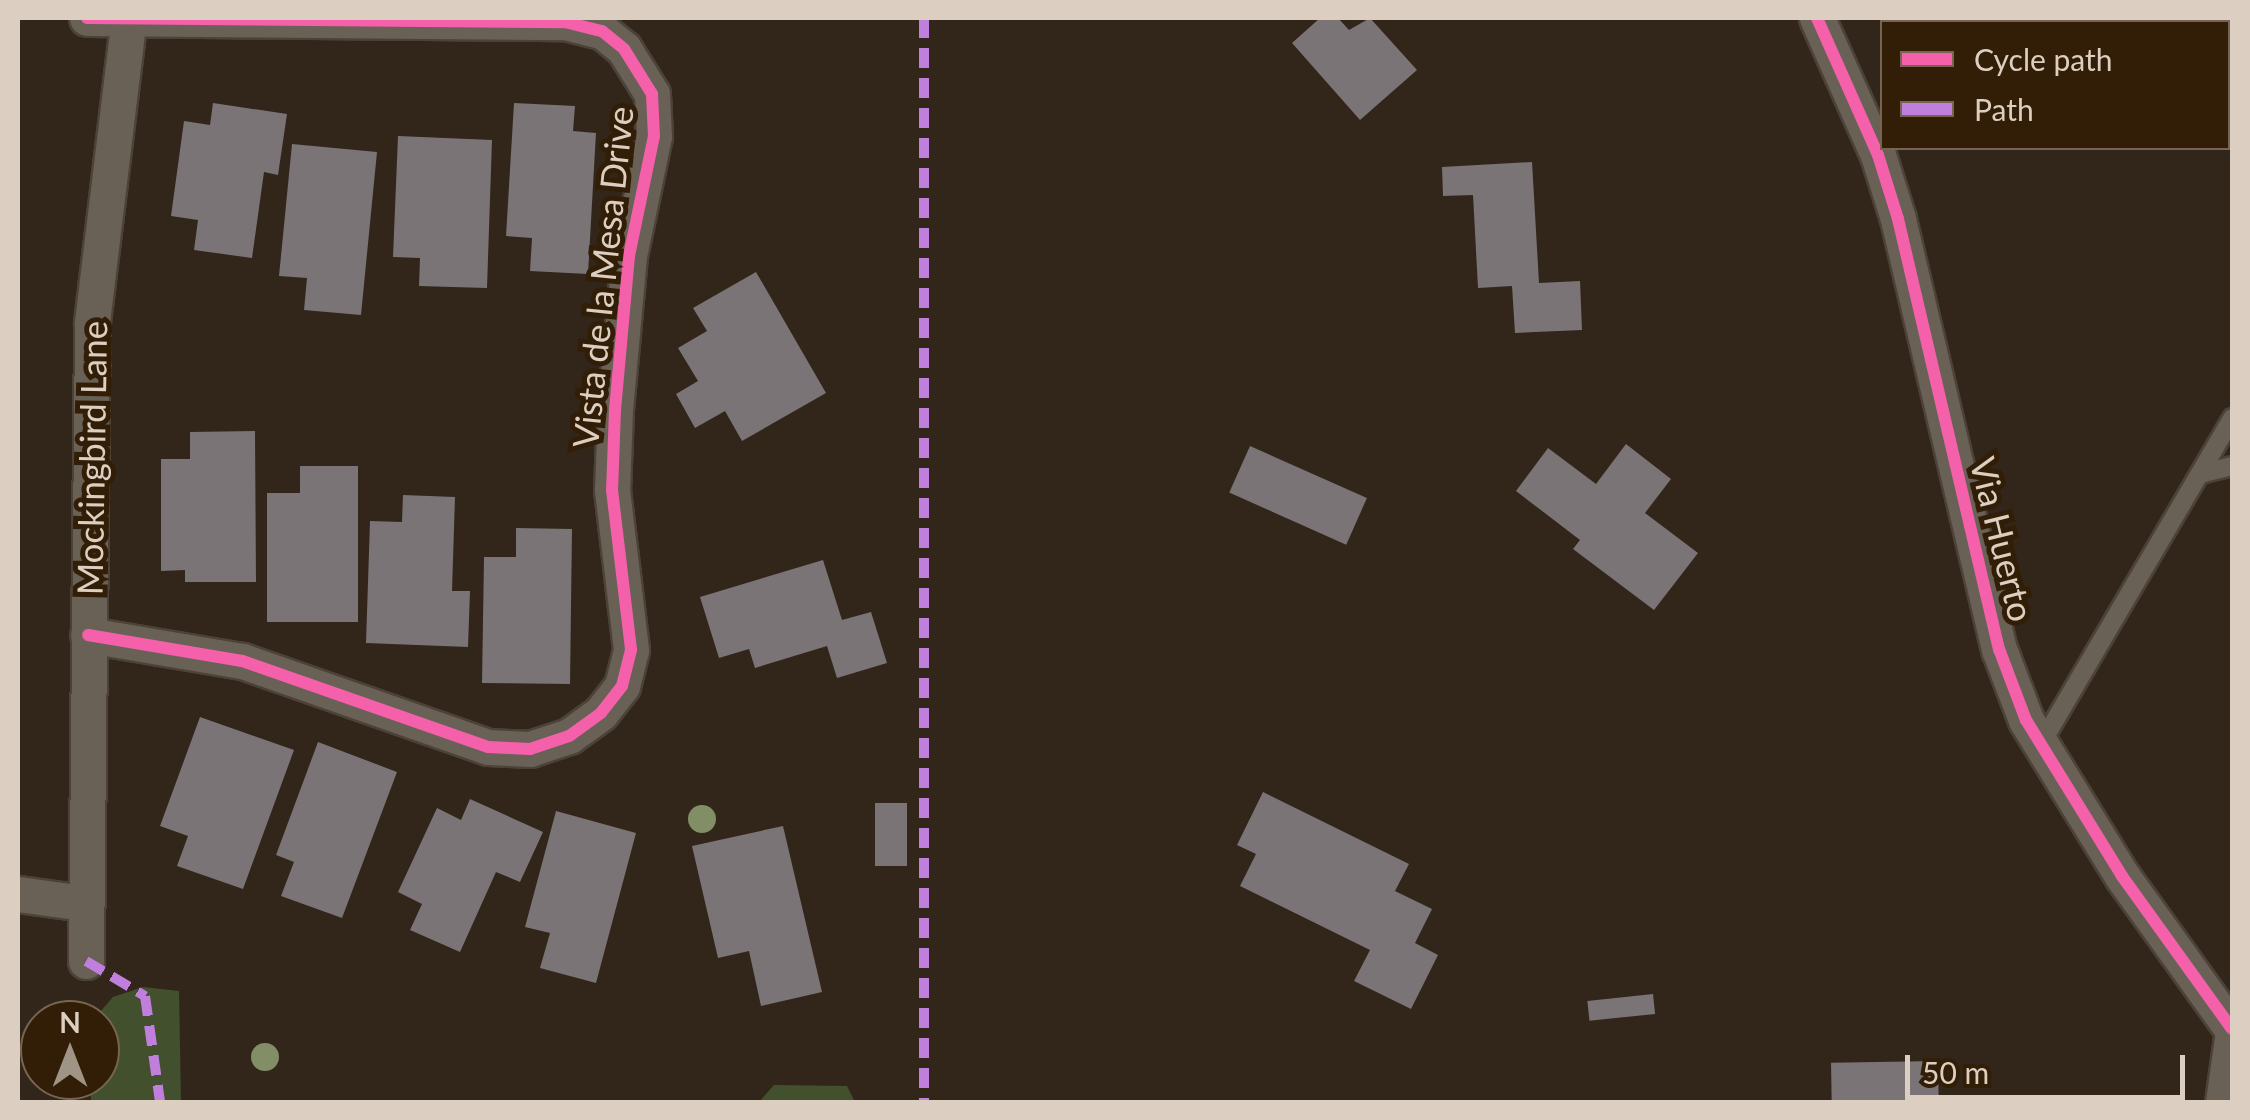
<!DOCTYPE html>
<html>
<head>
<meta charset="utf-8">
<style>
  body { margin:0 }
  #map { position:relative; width:2250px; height:1120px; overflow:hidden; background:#32261a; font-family:Lato,sans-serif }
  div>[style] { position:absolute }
  .green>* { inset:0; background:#42502e }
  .building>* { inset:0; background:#7a7477; transform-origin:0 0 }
  .roads { filter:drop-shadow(2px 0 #4c4238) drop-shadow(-2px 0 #4c4238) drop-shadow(0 2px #4c4238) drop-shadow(0 -2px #4c4238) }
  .service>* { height:18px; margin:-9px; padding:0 9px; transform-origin:9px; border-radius:9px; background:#696056 }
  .minor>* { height:35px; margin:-17.5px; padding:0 17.5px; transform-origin:17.5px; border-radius:17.5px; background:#696056 }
  .quiet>* { height:10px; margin-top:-5px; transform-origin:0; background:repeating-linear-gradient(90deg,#c07fdc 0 20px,transparent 0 30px) }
  .cycleway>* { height:12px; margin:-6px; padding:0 6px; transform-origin:6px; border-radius:6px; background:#f560ab }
  .trees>* { width:28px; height:28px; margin:-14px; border-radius:50%; background:#828e66 }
  span { translate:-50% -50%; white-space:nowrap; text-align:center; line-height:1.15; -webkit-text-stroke:10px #321e06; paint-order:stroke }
  .street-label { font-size:35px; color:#dccfc1 }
  .frame { position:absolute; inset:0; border:20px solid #dccfc1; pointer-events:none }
  .legend { position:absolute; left:1880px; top:20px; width:350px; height:130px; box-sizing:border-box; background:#321e06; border:2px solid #766551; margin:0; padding:12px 18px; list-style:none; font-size:30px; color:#dccfc1 }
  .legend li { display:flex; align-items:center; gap:20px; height:50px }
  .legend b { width:50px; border:2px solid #766551 }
  .north { position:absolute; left:20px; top:1000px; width:100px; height:100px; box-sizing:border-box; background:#321e06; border:2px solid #766551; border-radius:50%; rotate:0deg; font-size:28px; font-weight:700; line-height:40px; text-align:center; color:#dccfc1 }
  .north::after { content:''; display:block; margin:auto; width:35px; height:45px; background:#a09487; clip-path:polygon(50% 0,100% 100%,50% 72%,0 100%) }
  .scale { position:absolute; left:1905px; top:1055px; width:280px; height:45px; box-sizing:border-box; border:5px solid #dccfc1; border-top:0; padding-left:12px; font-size:30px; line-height:35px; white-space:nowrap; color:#dccfc1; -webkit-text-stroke:8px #321e06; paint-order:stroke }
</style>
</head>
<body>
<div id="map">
  <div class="green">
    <i style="clip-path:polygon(143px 987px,179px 991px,181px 1102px,91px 1102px,91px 1080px,100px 1080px,100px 1020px,93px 1020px,113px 997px)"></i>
    <i style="clip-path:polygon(774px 1085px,847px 1086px,855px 1102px,759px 1102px)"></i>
  </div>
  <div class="building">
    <i style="clip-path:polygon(1320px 18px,1338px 18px,1349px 30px,1370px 18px,1417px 70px,1360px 120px,1292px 43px)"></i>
    <i style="clip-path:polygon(2232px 82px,2232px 129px,2228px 120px)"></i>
    <i style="clip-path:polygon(213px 103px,287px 114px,278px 175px,264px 172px,252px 258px,194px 250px,198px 220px,171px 216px,184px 121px,210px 125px)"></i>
    <i style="clip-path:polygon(514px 103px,575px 106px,573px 131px,596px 133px,588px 274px,530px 271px,532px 238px,506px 236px)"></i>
    <i style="clip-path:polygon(398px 136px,492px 140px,487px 288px,419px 286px,420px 258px,393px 257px)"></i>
    <i style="clip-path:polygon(292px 144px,377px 152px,361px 315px,304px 310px,307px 278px,279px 276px)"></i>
    <i style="clip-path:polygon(1532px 162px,1539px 283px,1580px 281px,1582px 330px,1515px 333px,1512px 286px,1478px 288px,1473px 195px,1443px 196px,1442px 167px)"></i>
    <i style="clip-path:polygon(756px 272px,826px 393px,742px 441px,725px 411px,695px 428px,676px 394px,698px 381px,678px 348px,707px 331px,693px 308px)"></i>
    <i style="clip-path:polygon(255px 431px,256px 582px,185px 582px,185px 570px,161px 571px,161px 459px,190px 459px,190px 432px)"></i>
    <i style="clip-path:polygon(1626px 444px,1671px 479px,1645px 513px,1698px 553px,1654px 610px,1573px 549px,1580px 540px,1516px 491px,1548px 448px,1596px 484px)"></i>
    <i style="left:1250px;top:446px;width:128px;height:51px;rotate:24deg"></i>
    <i style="clip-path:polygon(300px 466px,358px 466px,358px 622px,267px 622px,267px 493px,300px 493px)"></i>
    <i style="clip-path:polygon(403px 495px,455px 497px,452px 591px,470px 591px,468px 647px,366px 643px,370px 521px,402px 522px)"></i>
    <i style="clip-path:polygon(516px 528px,572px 529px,570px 684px,482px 683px,484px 557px,516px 557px)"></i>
    <i style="clip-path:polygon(823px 560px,842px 620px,871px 612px,887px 663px,837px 678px,827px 646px,755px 668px,749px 649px,719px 658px,700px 597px)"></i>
    <i style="clip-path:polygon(200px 717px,294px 750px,243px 889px,177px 866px,188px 836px,160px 826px)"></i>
    <i style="clip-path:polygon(318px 742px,397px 772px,342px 918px,281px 896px,294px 862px,276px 855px)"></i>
    <i style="clip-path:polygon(1263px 792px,1409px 864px,1395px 891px,1432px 909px,1415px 943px,1438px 955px,1411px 1009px,1354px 981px,1370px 950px,1240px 886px,1256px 854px,1237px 845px)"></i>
    <i style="clip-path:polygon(470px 799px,543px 832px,520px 882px,496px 872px,460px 952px,410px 930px,422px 904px,398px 892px,437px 808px,461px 820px)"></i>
    <i style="left:875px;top:803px;width:32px;height:63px"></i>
    <i style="clip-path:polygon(556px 811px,636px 833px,596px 983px,540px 968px,550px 933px,525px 927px)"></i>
    <i style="clip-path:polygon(783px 826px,822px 992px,761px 1006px,749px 951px,718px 958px,692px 846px)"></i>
    <i style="left:1653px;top:994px;width:20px;height:66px;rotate:84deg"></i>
    <i style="left:1938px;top:1061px;width:41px;height:107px;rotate:89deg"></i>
  </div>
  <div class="roads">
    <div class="service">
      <i style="left:2200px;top:474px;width:33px;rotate:-14deg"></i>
      <i style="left:2041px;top:744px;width:378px;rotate:-59.6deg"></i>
    </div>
    <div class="minor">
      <i style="left:87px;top:18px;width:478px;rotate:0.5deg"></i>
      <i style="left:565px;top:22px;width:38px;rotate:14deg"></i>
      <i style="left:602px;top:31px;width:28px;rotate:39deg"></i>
      <i style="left:624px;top:49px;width:53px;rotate:58.1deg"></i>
      <i style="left:652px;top:94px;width:42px;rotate:87.3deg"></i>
      <i style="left:654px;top:136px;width:123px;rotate:101.8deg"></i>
      <i style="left:629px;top:256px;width:155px;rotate:95.2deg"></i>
      <i style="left:615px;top:410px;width:80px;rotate:92.1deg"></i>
      <i style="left:612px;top:490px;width:161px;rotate:83.2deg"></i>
      <i style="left:631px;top:650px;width:37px;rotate:104deg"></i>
      <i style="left:622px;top:686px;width:34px;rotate:128deg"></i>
      <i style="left:601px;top:713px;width:39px;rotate:144deg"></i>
      <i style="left:569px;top:736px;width:41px;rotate:161.6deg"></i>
      <i style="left:530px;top:749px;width:42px;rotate:-177.3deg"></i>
      <i style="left:488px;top:747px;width:261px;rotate:-160.7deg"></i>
      <i style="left:242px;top:661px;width:156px;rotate:-170.4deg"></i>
      <i style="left:1817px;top:18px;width:150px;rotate:66deg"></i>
      <i style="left:1878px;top:155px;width:67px;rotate:72.6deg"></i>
      <i style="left:1898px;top:219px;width:442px;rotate:76.8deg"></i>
      <i style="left:1999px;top:649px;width:76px;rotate:69.2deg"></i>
      <i style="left:2026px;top:720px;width:183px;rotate:58.4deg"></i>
      <i style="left:2122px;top:876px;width:188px;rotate:54.3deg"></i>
      <i style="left:18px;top:894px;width:67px;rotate:7.8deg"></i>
      <i style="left:86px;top:961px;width:639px;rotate:-89.46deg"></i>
      <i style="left:92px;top:322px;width:306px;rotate:-83.1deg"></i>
      <i style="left:2223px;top:1102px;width:65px;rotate:-82deg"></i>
    </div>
  </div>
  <div class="quiet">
    <i style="left:924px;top:18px;width:1084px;rotate:90deg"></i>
    <i style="left:86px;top:961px;width:69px;rotate:30.7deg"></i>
    <i style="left:145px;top:996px;width:107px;rotate:81.9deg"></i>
  </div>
  <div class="cycleway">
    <i style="left:87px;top:18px;width:478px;rotate:0.5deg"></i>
    <i style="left:565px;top:22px;width:38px;rotate:14deg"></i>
    <i style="left:602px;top:31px;width:28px;rotate:39deg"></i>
    <i style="left:624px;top:49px;width:53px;rotate:58.1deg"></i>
    <i style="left:652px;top:94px;width:42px;rotate:87.3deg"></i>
    <i style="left:654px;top:136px;width:123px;rotate:101.8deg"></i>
    <i style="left:629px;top:256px;width:155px;rotate:95.2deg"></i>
    <i style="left:615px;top:410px;width:80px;rotate:92.1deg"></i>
    <i style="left:612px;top:490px;width:161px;rotate:83.2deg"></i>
    <i style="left:631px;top:650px;width:37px;rotate:104deg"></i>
    <i style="left:622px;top:686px;width:34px;rotate:128deg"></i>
    <i style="left:601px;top:713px;width:39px;rotate:144deg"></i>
    <i style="left:569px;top:736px;width:41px;rotate:161.6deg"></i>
    <i style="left:530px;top:749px;width:42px;rotate:-177.3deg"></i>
    <i style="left:488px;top:747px;width:261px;rotate:-160.7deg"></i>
    <i style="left:242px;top:661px;width:156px;rotate:-170.4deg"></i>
    <i style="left:1817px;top:18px;width:150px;rotate:66deg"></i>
    <i style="left:1878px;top:155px;width:67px;rotate:72.6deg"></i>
    <i style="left:1898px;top:219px;width:442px;rotate:76.8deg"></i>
    <i style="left:1999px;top:649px;width:76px;rotate:69.2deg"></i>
    <i style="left:2026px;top:720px;width:183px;rotate:58.4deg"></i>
    <i style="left:2122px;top:876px;width:188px;rotate:54.3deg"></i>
  </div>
  <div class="trees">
    <i style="left:702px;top:819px"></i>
    <i style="left:265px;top:1057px"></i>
  </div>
  <div class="street-label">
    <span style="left:602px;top:277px;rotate:-84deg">Vista de la Mesa Drive</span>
    <span style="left:91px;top:458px;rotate:-89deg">Mockingbird Lane</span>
    <span style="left:2003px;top:539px;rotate:76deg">Via Huerto</span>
  </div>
  <div class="frame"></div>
  <ul class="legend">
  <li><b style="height:12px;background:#f560ab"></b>Cycle path</li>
  <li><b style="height:12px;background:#c07fdc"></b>Path</li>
  </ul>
  <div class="north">N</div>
  <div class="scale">50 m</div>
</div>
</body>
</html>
